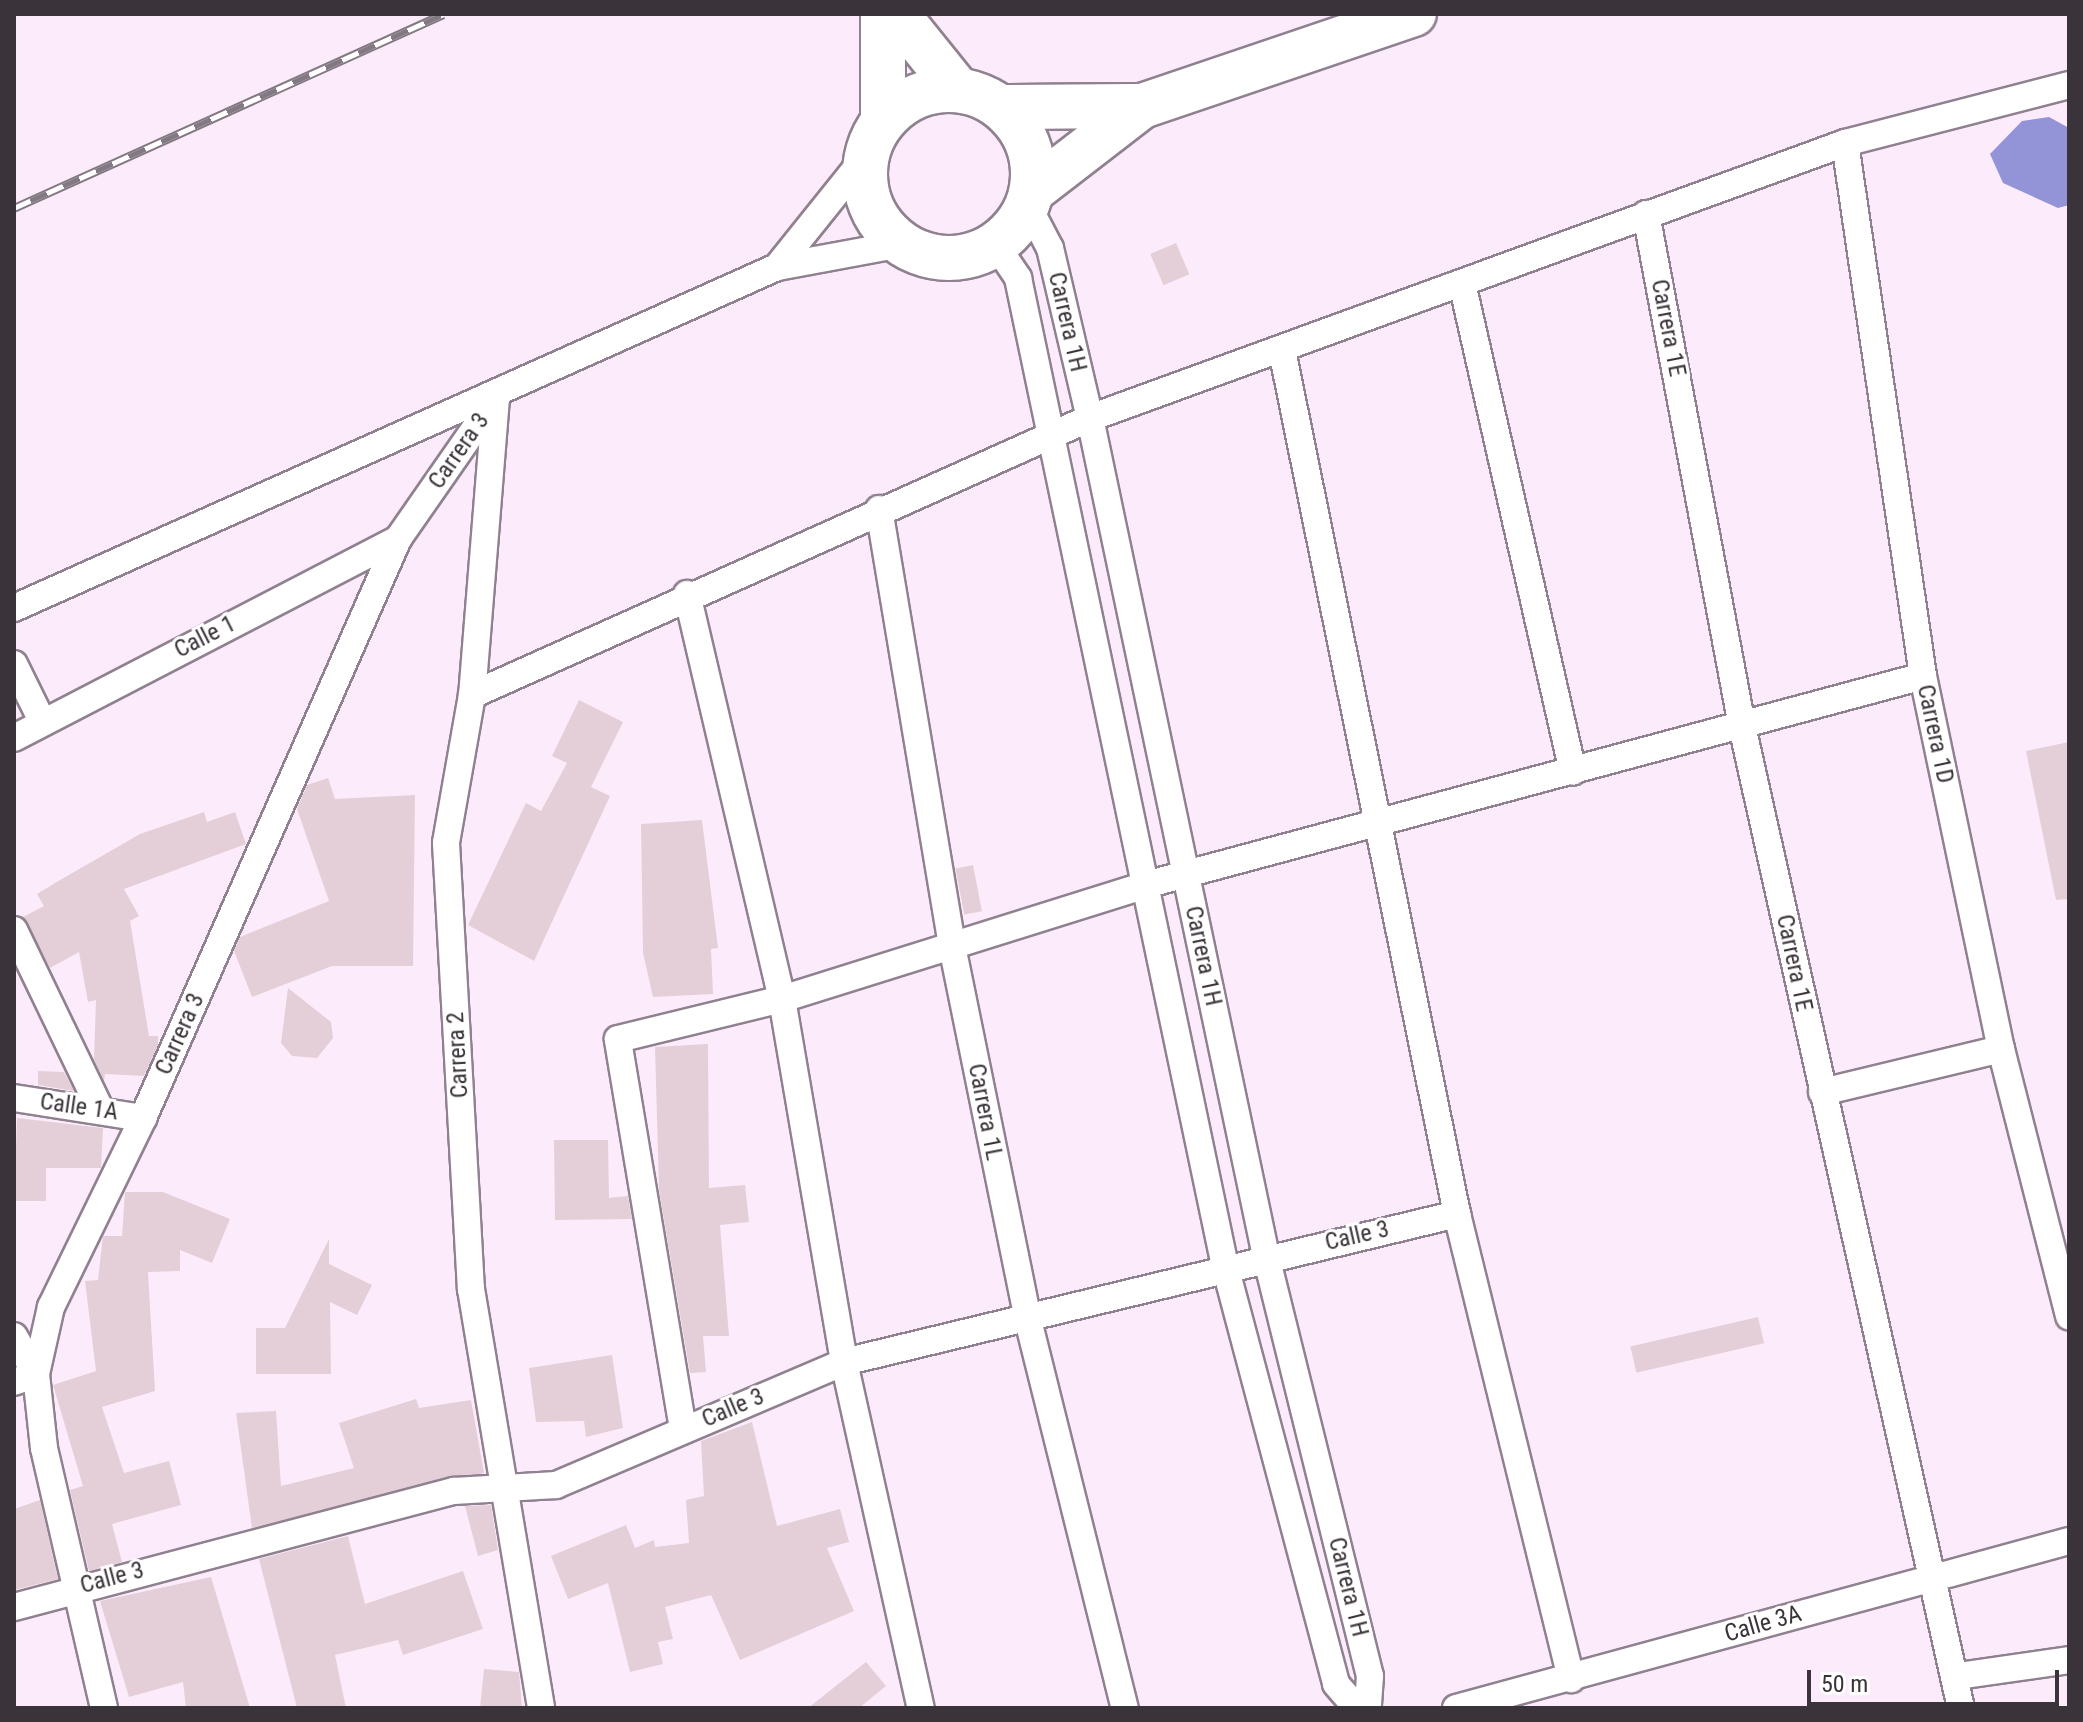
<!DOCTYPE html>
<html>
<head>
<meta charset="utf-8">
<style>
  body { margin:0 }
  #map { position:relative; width:2083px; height:1722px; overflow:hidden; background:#fcecfb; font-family:"Roboto Condensed",sans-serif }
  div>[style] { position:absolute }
  .water>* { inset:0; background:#9393d8 }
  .building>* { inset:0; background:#e4cfd8; transform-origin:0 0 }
  .roads { filter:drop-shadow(2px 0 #8f818f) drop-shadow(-2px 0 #8f818f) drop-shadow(0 2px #8f818f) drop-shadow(0 -2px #8f818f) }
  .street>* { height:26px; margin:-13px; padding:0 13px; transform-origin:13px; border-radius:13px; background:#fff }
  .highway>* { height:44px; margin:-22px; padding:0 22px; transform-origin:22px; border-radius:22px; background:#fff }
  .highway>.ring { margin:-22px; padding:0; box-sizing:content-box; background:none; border:44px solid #fff; border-radius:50% }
  .rail>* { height:9px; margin-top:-4.5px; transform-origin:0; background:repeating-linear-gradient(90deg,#fff 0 18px,#837982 0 36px); box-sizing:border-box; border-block:2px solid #837982 }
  span { translate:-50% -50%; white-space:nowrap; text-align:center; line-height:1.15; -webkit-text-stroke:6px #fff; paint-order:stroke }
  .street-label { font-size:24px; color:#3a3339 }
  .frame { position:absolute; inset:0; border:16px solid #3a3339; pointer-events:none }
  .scale { position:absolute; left:1807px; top:1670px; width:252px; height:36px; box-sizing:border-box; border:4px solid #3a3339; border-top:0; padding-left:10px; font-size:24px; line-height:28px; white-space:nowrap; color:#3a3339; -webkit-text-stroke:6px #fff; paint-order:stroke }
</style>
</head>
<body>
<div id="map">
  <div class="water">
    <i style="clip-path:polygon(2049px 117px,2069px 128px,2069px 205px,2058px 208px,2003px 183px,1990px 154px,2022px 121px)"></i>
  </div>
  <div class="building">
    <i style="left:1176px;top:243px;width:34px;height:28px;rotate:67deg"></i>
    <i style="clip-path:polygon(579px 700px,623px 722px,591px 787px,610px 796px,534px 961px,468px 925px,526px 803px,541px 811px,567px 763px,552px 756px)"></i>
    <i style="clip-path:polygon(2069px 742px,2069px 899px,2056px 900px,2026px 751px)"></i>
    <i style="clip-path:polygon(328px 778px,335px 799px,415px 795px,413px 966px,332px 966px,252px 997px,234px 951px,240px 937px,329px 901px,297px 809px,307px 785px)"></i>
    <i style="clip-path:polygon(204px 812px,207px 822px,235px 812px,246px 844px,124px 889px,139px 916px,130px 921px,149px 1036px,158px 1036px,158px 1045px,144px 1076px,105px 1074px,104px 1081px,94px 1060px,96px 1000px,88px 1002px,79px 952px,50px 968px,23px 917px,44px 906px,37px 894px,55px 883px,140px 834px)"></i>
    <i style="clip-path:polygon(702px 820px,718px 948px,711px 949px,713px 994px,653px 997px,643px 953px,641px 824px)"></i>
    <i style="left:973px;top:865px;width:47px;height:18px;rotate:79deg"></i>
    <i style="clip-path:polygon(288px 988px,331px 1022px,333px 1038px,317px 1058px,292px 1056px,281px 1043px)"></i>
    <i style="clip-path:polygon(708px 1044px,709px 1188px,745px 1185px,749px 1222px,720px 1225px,729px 1336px,703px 1336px,706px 1372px,690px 1373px,659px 1190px,655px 1047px)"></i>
    <i style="clip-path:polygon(38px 1071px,64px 1072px,74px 1091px,38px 1085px)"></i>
    <i style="clip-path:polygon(17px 1118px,103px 1128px,101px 1168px,46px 1168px,46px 1201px,14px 1201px)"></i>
    <i style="clip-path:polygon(554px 1140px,608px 1140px,609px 1198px,628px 1196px,632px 1219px,555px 1220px)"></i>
    <i style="clip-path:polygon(125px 1192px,163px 1192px,230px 1219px,212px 1263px,180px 1250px,180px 1271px,148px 1272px,155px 1391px,102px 1407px,124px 1473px,169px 1461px,181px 1505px,112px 1524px,122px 1562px,89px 1571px,70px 1490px,83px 1486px,53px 1385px,96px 1371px,85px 1281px,98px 1280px,103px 1236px,122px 1236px)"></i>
    <i style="clip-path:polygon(329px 1239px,329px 1264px,372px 1285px,357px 1315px,330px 1302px,331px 1374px,256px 1374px,256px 1328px,285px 1328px)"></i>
    <i style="left:1758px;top:1317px;width:27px;height:131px;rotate:77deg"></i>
    <i style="clip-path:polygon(612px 1355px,623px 1428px,586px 1437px,584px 1421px,536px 1422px,529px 1368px)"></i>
    <i style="clip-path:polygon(416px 1399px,419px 1408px,471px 1400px,484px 1473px,252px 1528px,236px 1413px,276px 1411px,281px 1486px,354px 1468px,339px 1423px)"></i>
    <i style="clip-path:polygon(752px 1422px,777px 1526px,840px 1509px,849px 1542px,827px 1548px,854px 1611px,740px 1660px,711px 1595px,665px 1607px,673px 1639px,658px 1642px,663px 1664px,630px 1672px,608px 1583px,568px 1599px,551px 1556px,626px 1525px,635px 1548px,654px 1540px,655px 1547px,689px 1543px,686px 1500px,704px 1496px,701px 1441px)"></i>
    <i style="clip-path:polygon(40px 1500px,58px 1579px,14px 1590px,14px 1509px)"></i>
    <i style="clip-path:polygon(491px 1505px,498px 1550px,478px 1556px,465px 1506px)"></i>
    <i style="clip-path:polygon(348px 1536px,365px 1604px,463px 1571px,483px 1629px,403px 1655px,398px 1640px,335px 1655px,346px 1708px,297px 1708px,259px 1559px)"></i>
    <i style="clip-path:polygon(211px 1577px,250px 1708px,186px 1708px,183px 1682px,129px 1697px,100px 1601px)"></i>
    <i style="clip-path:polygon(866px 1662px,886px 1686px,859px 1708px,808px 1708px)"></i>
    <i style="clip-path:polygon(484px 1669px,519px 1672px,522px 1708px,480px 1708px)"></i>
  </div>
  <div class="roads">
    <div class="street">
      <i style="left:1845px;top:143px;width:539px;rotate:81.67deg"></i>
      <i style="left:1923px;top:676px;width:381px;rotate:78.2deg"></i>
      <i style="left:2001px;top:1049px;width:276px;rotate:75.7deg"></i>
      <i style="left:1028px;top:206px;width:47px;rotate:62.4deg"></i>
      <i style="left:1050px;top:248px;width:175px;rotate:76.8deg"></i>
      <i style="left:1090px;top:418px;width:856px;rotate:78.14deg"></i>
      <i style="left:1266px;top:1256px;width:433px;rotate:76.1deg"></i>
      <i style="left:1370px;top:1676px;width:32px;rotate:94deg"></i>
      <i style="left:1646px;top:214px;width:521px;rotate:79.38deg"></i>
      <i style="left:1742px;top:726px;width:1006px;rotate:77.43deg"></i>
      <i style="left:996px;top:245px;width:40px;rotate:56deg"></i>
      <i style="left:1018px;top:278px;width:1009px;rotate:78.17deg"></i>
      <i style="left:1225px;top:1266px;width:432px;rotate:75.1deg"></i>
      <i style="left:1336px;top:1684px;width:32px;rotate:49deg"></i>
      <i style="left:777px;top:267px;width:141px;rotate:-51.3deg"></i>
      <i style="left:1462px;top:283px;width:501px;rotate:77.21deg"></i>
      <i style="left:1282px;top:350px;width:882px;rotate:78.55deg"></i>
      <i style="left:1457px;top:1214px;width:479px;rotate:76.2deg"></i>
      <i style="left:496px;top:398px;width:298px;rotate:94.6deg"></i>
      <i style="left:472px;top:695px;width:150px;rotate:100deg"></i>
      <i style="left:446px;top:843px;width:447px;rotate:86.8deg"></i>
      <i style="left:471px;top:1289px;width:425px;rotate:80.5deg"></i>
      <i style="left:879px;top:509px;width:443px;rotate:80.5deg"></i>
      <i style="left:952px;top:946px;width:378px;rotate:78.5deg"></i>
      <i style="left:1027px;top:1316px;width:404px;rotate:76deg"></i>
      <i style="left:687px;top:594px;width:416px;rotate:76.8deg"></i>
      <i style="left:782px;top:999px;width:368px;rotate:80.3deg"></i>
      <i style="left:844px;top:1362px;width:354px;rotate:77.5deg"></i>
      <i style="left:14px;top:608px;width:836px;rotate:-24.08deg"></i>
      <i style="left:777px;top:267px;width:126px;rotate:-10.5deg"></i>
      <i style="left:14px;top:664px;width:64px;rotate:63.8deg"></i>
      <i style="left:472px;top:695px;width:677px;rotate:-24.14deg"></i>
      <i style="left:1090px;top:418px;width:804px;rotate:-20.01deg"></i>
      <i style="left:1845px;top:143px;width:231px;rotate:-14.5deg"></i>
      <i style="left:14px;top:738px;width:433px;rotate:-27.4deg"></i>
      <i style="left:14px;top:930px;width:196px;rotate:64.3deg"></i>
      <i style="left:1822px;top:1092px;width:184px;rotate:-13.5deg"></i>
      <i style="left:14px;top:1098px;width:131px;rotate:8.8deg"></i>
      <i style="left:14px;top:1336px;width:44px;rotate:59.9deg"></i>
      <i style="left:36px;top:1374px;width:23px;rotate:160deg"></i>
      <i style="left:683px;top:1429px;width:395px;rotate:-99.5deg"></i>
      <i style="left:618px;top:1039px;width:169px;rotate:-13.7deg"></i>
      <i style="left:782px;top:999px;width:385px;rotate:-17.4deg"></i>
      <i style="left:1149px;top:884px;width:801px;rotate:-15.04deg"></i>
      <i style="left:14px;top:1607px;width:455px;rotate:-14.8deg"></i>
      <i style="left:454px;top:1491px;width:102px;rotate:-3.4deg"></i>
      <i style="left:556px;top:1485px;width:313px;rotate:-23.1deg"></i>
      <i style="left:844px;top:1362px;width:631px;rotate:-13.57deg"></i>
      <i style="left:1958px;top:1676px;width:112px;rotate:-8.2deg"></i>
      <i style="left:104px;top:1708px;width:267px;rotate:-103deg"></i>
      <i style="left:44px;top:1448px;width:74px;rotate:-96.2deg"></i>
      <i style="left:36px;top:1374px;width:69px;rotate:-77.4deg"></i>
      <i style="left:51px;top:1307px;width:210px;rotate:-64deg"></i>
      <i style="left:143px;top:1118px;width:633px;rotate:-66.23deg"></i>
      <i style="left:398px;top:539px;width:172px;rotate:-55.2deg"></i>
      <i style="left:1456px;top:1708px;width:635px;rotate:-15.24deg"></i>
    </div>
    <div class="highway">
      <i style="left:883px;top:14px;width:105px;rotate:90deg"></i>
      <i style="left:897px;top:14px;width:97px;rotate:51.2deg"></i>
      <i class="ring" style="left:865px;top:90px;width:124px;height:124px"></i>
      <i style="left:1001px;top:107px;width:141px;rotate:-0.4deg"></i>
      <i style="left:1142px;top:106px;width:287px;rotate:-18.7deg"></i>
      <i style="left:1032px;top:191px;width:139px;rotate:-37.7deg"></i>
    </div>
  </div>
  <div class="rail">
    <i style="left:14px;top:208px;width:471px;rotate:-24.3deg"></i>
  </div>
  <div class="street-label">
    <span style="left:1067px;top:322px;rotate:77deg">Carrera 1H</span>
    <span style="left:1668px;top:328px;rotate:79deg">Carrera 1E</span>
    <span style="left:459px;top:451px;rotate:-55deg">Carrera 3</span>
    <span style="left:205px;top:637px;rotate:-27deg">Calle 1</span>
    <span style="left:1935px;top:734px;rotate:78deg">Carrera 1D</span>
    <span style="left:1203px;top:956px;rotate:78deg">Carrera 1H</span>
    <span style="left:1794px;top:963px;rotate:78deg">Carrera 1E</span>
    <span style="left:180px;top:1034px;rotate:-66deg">Carrera 3</span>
    <span style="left:458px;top:1055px;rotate:-93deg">Carrera 2</span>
    <span style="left:79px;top:1107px;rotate:8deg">Calle 1A</span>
    <span style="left:985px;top:1112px;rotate:79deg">Carrera 1L</span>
    <span style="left:1357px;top:1236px;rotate:-13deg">Calle 3</span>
    <span style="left:733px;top:1408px;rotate:-23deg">Calle 3</span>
    <span style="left:112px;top:1578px;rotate:-15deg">Calle 3</span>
    <span style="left:1348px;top:1587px;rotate:76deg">Carrera 1H</span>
    <span style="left:1763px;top:1624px;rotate:-16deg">Calle 3A</span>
  </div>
  <div class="frame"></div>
  <div class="scale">50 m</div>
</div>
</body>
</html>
